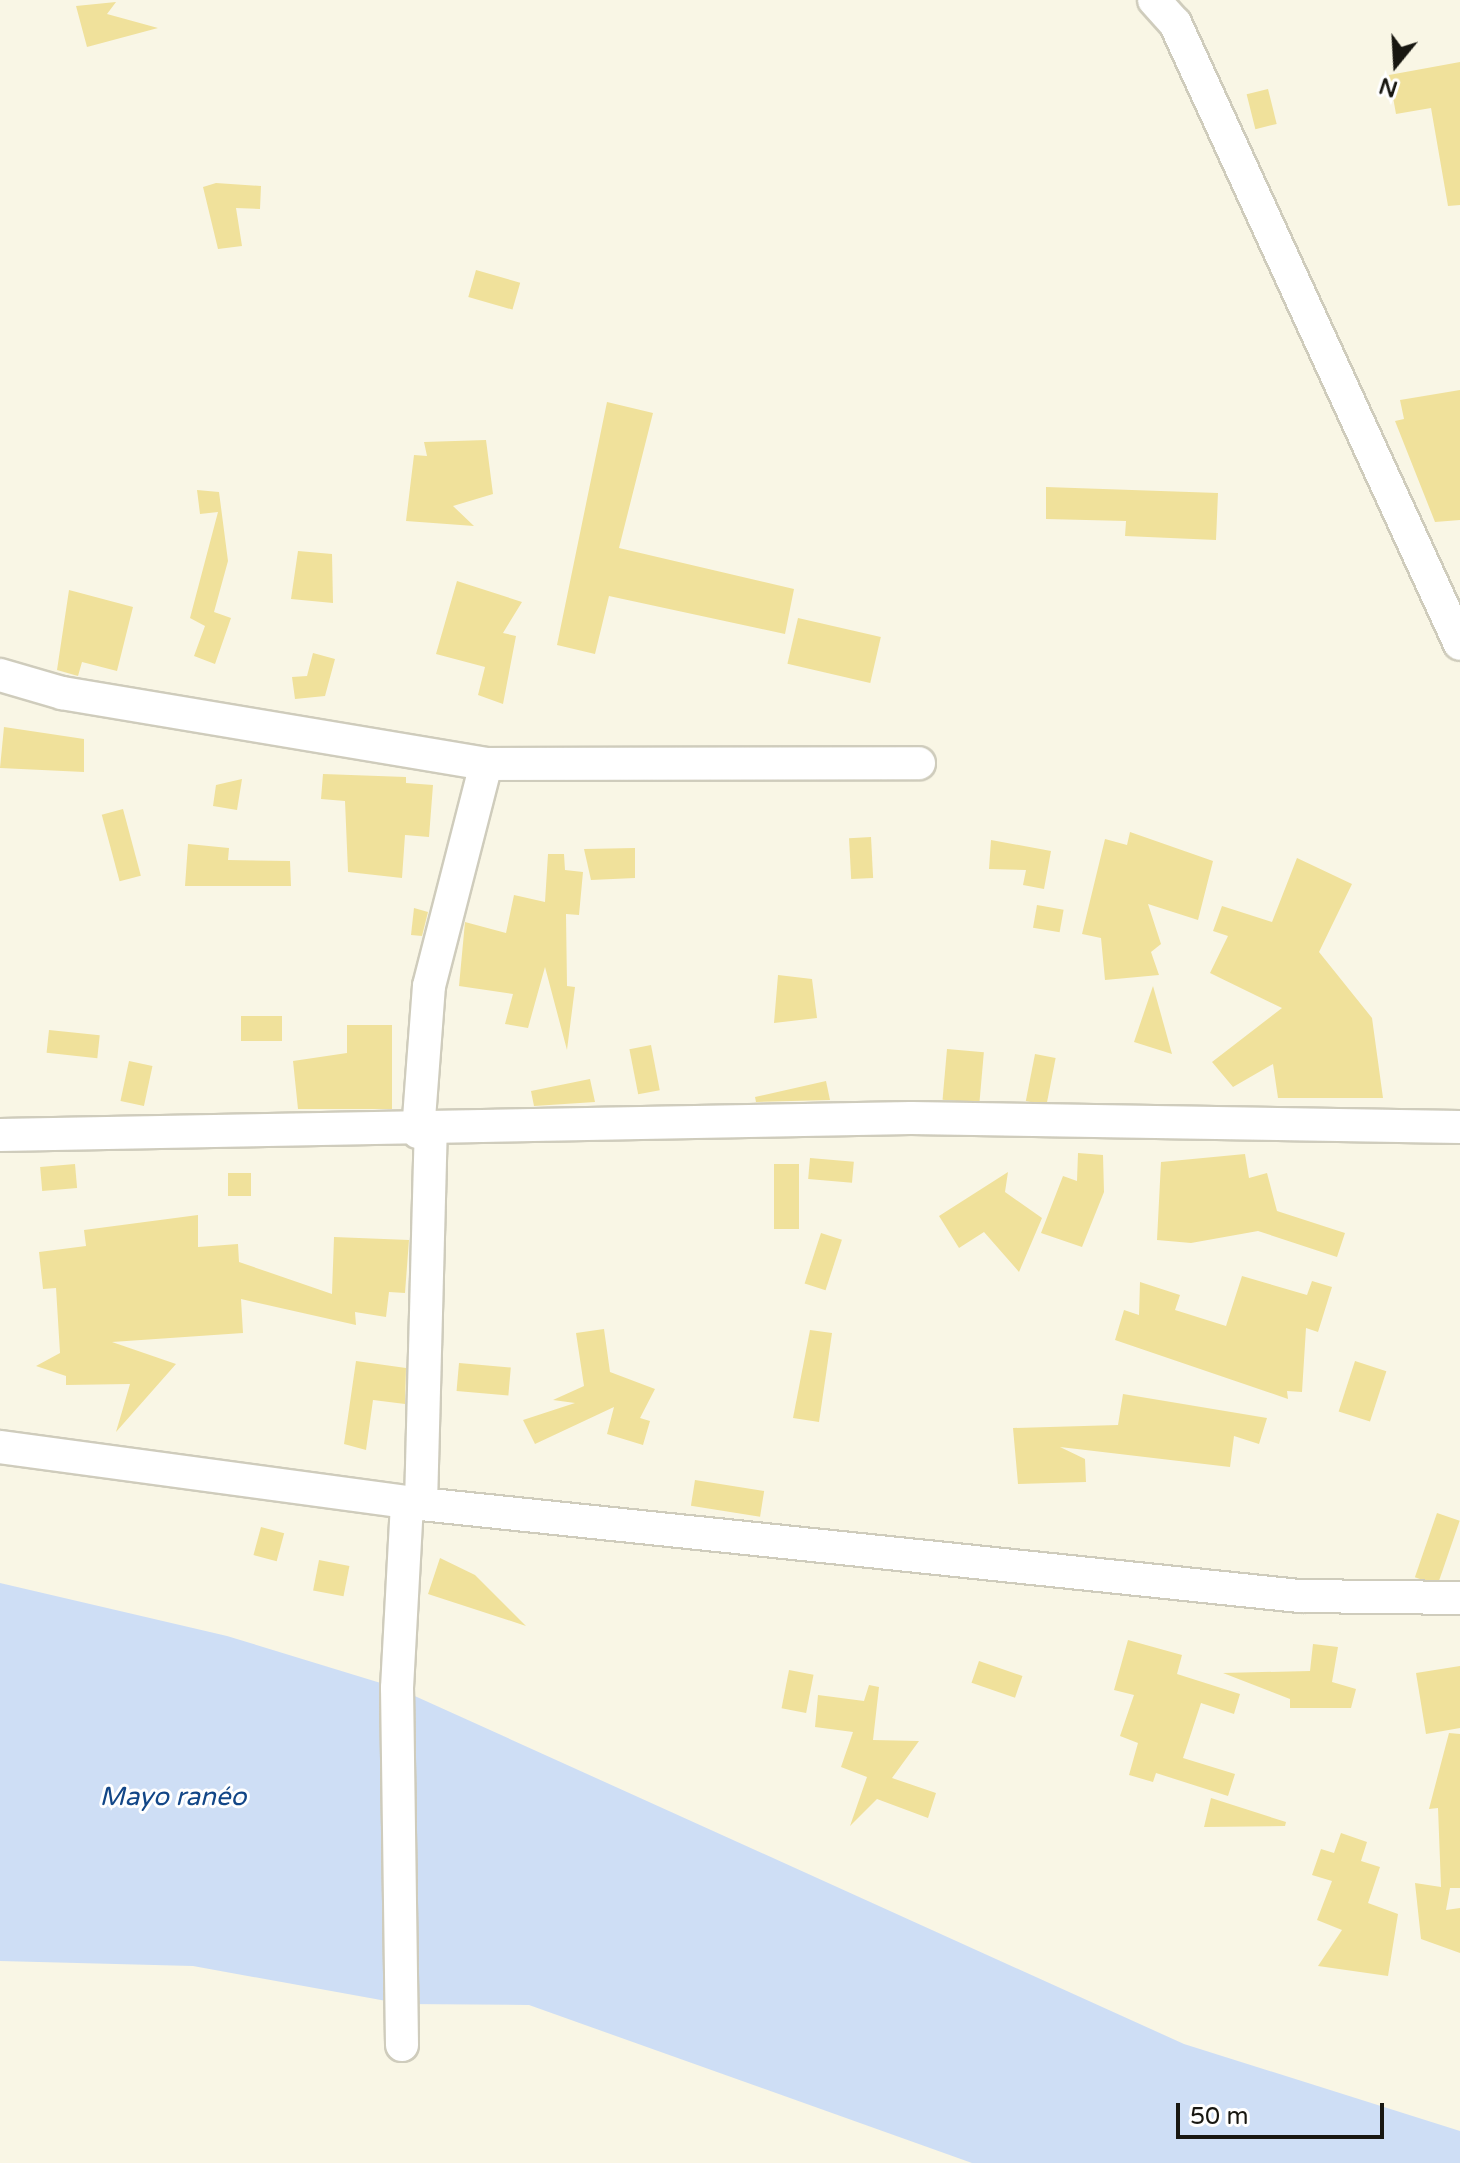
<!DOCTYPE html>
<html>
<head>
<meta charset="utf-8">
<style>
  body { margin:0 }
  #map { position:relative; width:1460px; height:2163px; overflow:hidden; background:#f9f6e5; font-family:"Varela Round",sans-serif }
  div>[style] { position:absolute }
  .water>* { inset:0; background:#cedef5 }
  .building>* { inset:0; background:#f0e19b; transform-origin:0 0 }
  .roads { filter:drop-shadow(2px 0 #cfccbc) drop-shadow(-2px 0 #cfccbc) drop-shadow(0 2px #cfccbc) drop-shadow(0 -2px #cfccbc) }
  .minor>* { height:32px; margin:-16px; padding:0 16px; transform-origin:16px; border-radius:16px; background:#fff }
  span { translate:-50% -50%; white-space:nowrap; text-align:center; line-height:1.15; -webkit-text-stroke:6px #fff; paint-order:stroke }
  .water-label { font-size:26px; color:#124687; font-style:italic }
  .north { position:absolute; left:1356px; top:24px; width:80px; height:80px; -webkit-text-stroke:6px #fff; paint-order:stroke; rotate:198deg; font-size:22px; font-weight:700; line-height:32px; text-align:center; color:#181711 }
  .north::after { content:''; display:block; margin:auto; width:28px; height:36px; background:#181711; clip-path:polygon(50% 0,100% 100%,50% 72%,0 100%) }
  .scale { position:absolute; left:1176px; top:2103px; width:208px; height:36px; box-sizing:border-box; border:4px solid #181711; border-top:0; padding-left:10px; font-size:24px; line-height:28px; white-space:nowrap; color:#181711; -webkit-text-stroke:6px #fff; paint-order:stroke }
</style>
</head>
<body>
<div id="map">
  <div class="water">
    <i style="clip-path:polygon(0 1583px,227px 1636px,397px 1688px,1184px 2044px,1460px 2131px,1460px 2163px,972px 2163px,529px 2005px,403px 2004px,193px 1966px,0 1961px)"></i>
  </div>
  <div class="building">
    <i style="clip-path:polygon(116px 2px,107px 14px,158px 28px,87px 47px,76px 6px)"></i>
    <i style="clip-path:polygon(1460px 62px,1460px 205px,1448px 206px,1431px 108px,1396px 114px,1389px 75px)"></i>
    <i style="left:1268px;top:89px;width:36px;height:22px;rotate:76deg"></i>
    <i style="clip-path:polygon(216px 183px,261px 186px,260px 209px,236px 208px,242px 246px,218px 249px,203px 187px)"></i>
    <i style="left:476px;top:270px;width:46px;height:28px;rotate:16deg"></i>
    <i style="clip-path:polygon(1460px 390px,1460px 520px,1435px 522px,1395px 421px,1404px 419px,1400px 400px)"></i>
    <i style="clip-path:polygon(607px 402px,653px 413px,619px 548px,794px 589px,785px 634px,609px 596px,595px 654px,557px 645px)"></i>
    <i style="clip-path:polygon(486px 440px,493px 494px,453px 506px,474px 526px,406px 521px,414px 455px,427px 456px,424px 442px)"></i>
    <i style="clip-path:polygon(1046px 487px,1218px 493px,1216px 540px,1125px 536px,1126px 521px,1046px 519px)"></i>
    <i style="clip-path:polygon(197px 490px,219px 492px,228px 561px,214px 612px,231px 618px,215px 664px,194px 656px,205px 626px,190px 618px,218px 512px,200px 514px)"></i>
    <i style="clip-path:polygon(298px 551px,332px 554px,333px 603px,291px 599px)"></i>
    <i style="clip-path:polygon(457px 581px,522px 602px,503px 633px,516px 636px,503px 704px,478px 695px,485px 667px,436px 654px)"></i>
    <i style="clip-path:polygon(69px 590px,133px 607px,117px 671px,82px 662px,78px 676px,57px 670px)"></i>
    <i style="left:798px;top:618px;width:85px;height:47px;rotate:13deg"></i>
    <i style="clip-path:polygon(313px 653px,335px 659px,325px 696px,295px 699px,292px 677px,307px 676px)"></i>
    <i style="clip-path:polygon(4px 727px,84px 739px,84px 772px,0 768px)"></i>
    <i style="clip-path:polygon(323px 774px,406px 777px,406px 783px,433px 785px,429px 837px,405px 835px,402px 878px,348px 872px,345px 801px,321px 799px)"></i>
    <i style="clip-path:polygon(242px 779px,237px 810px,213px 806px,216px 785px)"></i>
    <i style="left:123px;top:809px;width:69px;height:22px;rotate:75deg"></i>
    <i style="clip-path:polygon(1130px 832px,1213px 861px,1198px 920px,1148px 904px,1161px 944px,1151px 952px,1159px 975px,1105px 980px,1101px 938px,1082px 934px,1105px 839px,1127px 845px)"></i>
    <i style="left:871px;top:837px;width:41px;height:22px;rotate:87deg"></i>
    <i style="clip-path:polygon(991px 840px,1051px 851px,1044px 889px,1023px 885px,1026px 870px,989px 869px)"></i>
    <i style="clip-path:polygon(188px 844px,229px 848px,228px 860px,290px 861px,291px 886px,185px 886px)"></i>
    <i style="clip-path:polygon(635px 848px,635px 878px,591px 880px,584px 849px)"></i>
    <i style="clip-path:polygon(548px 854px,564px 854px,565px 870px,583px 872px,579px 915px,566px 914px,567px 986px,575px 987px,567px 1050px,545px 967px,528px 1028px,505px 1024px,513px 994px,459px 986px,465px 922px,506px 933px,514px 895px,545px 902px)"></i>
    <i style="clip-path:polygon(1297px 858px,1352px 884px,1319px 952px,1372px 1018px,1383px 1098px,1278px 1098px,1273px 1064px,1233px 1087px,1212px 1062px,1282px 1008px,1210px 973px,1228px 936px,1213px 931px,1222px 906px,1272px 922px)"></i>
    <i style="left:1037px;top:905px;width:27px;height:23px;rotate:10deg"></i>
    <i style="clip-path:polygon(414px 908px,428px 912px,422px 936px,411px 935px)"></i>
    <i style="clip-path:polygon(778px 975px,812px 979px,817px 1018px,774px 1023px)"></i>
    <i style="clip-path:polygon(1153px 986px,1172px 1054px,1134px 1042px)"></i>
    <i style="left:241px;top:1016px;width:41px;height:25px"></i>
    <i style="clip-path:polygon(347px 1025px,392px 1025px,392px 1109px,298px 1109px,293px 1061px,347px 1053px)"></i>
    <i style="left:49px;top:1030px;width:51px;height:23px;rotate:6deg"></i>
    <i style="left:651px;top:1045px;width:46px;height:22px;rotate:79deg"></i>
    <i style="left:947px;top:1049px;width:37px;height:51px;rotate:5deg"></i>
    <i style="left:1035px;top:1054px;width:21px;height:48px;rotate:11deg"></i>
    <i style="left:129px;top:1061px;width:24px;height:41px;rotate:12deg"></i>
    <i style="clip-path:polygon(590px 1079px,595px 1102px,534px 1106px,531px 1091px)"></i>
    <i style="clip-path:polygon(826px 1081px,830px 1100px,756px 1102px,755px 1097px)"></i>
    <i style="clip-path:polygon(1078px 1153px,1103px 1155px,1104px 1192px,1082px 1247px,1041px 1233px,1063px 1176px,1077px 1181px)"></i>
    <i style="clip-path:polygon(1245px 1154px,1249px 1178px,1267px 1173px,1277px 1211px,1345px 1233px,1337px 1257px,1258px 1231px,1191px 1243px,1157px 1240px,1161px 1162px)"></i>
    <i style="left:810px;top:1158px;width:44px;height:21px;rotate:5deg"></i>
    <i style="left:75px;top:1164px;width:24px;height:35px;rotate:85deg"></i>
    <i style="left:774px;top:1164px;width:25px;height:65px"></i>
    <i style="clip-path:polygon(1008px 1172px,1005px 1192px,1042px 1218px,1019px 1272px,984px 1232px,959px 1248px,939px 1216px)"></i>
    <i style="left:228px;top:1173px;width:23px;height:23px"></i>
    <i style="clip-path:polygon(198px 1215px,198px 1247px,238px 1244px,239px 1262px,332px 1294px,334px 1237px,409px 1240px,405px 1293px,389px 1292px,386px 1317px,355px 1312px,356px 1325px,241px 1299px,243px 1333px,112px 1342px,176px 1364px,116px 1432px,130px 1384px,66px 1385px,66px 1376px,36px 1366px,60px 1353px,56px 1288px,43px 1289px,39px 1252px,86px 1246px,84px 1230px)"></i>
    <i style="left:821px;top:1233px;width:22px;height:53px;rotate:18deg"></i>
    <i style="clip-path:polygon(1242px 1276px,1307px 1295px,1312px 1281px,1332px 1287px,1318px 1332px,1306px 1328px,1302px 1392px,1287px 1391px,1288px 1399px,1115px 1340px,1124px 1310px,1139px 1315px,1140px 1282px,1180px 1295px,1175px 1310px,1226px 1326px)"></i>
    <i style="clip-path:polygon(604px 1329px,610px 1372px,655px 1389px,640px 1418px,650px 1421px,643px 1445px,607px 1434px,614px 1407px,535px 1444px,523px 1420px,575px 1403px,553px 1400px,584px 1386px,576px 1333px)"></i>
    <i style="clip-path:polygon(810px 1330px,832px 1333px,819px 1422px,793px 1418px)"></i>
    <i style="clip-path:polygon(356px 1361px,406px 1368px,405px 1404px,373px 1400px,366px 1450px,344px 1444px)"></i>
    <i style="left:1355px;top:1361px;width:33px;height:53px;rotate:18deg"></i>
    <i style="left:459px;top:1363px;width:52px;height:28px;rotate:5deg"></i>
    <i style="clip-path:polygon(1123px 1394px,1267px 1418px,1259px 1444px,1234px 1436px,1230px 1467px,1060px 1447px,1085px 1459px,1086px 1482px,1018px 1484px,1013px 1428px,1118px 1425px)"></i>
    <i style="left:695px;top:1480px;width:70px;height:26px;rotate:9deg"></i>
    <i style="left:1437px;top:1513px;width:24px;height:68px;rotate:19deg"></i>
    <i style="left:261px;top:1527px;width:24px;height:29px;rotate:15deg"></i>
    <i style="clip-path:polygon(440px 1558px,475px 1575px,526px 1626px,428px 1594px)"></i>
    <i style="left:319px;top:1560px;width:31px;height:31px;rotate:11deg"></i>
    <i style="clip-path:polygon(1128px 1640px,1182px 1655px,1177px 1674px,1240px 1694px,1234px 1714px,1201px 1703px,1183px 1758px,1235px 1774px,1228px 1796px,1156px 1773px,1153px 1782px,1129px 1775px,1138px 1743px,1120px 1736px,1134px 1695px,1114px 1690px)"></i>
    <i style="clip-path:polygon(1313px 1644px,1338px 1647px,1332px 1682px,1356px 1689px,1351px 1708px,1290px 1708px,1290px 1699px,1223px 1673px,1310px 1671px)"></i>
    <i style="left:979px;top:1661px;width:46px;height:23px;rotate:19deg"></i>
    <i style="clip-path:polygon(1460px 1666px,1460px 1728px,1426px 1734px,1416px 1673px)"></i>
    <i style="left:789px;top:1670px;width:25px;height:39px;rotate:11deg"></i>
    <i style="clip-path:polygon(869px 1685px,879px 1687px,873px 1740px,919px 1741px,892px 1778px,936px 1793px,928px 1818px,877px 1799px,850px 1826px,867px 1777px,841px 1767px,853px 1732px,815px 1727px,818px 1695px,864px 1701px)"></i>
    <i style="clip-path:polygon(1449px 1733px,1460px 1734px,1460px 1888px,1450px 1888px,1446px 1910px,1460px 1908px,1460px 1953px,1421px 1939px,1415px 1883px,1441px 1887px,1438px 1808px,1429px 1809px)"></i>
    <i style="clip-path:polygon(1211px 1798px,1286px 1822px,1285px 1826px,1204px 1827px)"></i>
    <i style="clip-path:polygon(1341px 1833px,1367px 1842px,1361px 1861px,1380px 1867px,1368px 1903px,1398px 1914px,1388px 1976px,1318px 1966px,1342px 1930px,1317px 1920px,1332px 1881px,1312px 1875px,1321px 1849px,1334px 1853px)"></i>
  </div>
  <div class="roads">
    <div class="minor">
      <i style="left:1154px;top:0;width:31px;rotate:48deg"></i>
      <i style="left:1175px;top:23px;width:683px;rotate:65.35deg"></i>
      <i style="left:0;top:675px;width:65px;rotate:16.2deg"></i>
      <i style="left:62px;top:693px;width:430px;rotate:9.5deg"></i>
      <i style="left:486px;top:764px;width:433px;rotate:-0.1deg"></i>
      <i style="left:418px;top:1132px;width:146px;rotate:-85.7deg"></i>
      <i style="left:429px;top:986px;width:229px;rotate:-75.6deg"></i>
      <i style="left:0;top:1135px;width:911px;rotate:-1.07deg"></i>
      <i style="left:911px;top:1118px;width:549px;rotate:0.94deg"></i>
      <i style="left:0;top:1447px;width:425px;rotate:7.7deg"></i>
      <i style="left:421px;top:1504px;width:884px;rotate:5.98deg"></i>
      <i style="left:1300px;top:1596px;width:160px;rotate:0.7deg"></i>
      <i style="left:421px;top:1504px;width:373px;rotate:-88.5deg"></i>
      <i style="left:402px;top:2045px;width:357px;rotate:-90.8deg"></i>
      <i style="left:397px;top:1688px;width:186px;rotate:-86.9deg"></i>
    </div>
  </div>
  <div class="water-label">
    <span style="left:173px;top:1797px">Mayo ranéo</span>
  </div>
  <div class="north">N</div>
  <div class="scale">50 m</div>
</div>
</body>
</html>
